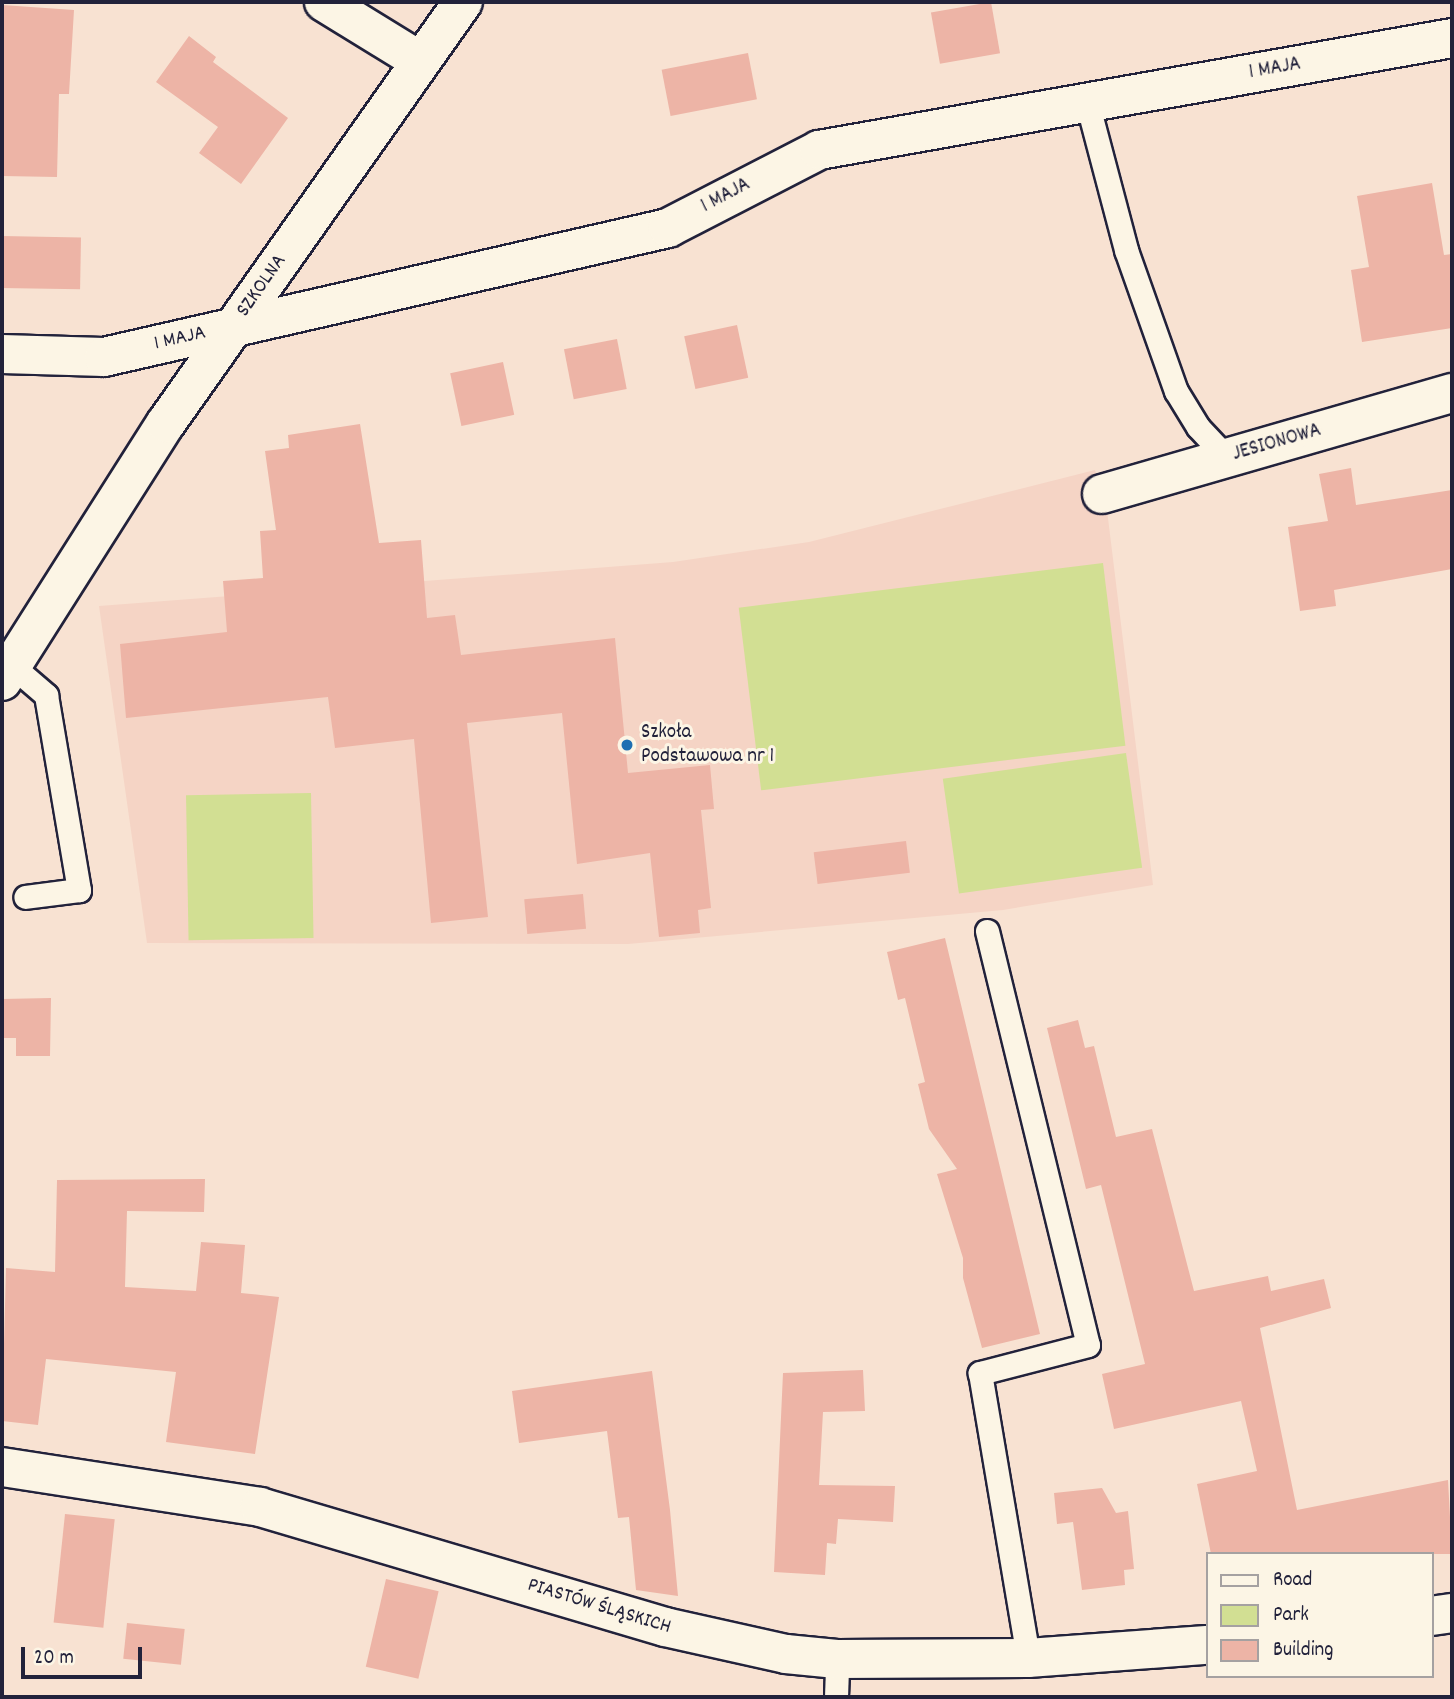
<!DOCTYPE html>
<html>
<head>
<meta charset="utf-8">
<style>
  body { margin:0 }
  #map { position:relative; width:1454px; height:1699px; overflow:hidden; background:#f8e2d2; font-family:Dekko,sans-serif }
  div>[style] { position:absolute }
  .built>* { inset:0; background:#f5d4c5 }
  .green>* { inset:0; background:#d2df93; transform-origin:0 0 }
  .building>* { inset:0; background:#edb4a6; transform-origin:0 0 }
  .roads { filter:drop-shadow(2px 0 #22223b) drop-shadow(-2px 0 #22223b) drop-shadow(0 2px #22223b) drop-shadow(0 -2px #22223b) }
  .lane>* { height:23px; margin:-11.5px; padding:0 11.5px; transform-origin:11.5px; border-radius:11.5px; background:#fcf5e5 }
  .street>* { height:38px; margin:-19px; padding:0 19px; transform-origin:19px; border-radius:19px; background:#fcf5e5 }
  .secondary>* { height:38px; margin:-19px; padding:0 19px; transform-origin:19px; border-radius:19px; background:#fcf5e5 }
  .dots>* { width:19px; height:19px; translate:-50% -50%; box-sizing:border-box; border:4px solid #fcf5e5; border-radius:50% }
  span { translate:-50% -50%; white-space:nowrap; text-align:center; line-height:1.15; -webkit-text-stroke:6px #fcf5e5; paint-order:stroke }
  .street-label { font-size:21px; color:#22223b }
  .poi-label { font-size:21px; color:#22223b }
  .left { translate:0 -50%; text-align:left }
  .frame { position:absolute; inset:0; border:4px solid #22223b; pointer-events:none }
  .legend { position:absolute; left:1206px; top:1552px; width:228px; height:126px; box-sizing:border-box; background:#fcf5e5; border:2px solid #a5a1a1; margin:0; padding:9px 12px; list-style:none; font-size:21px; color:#22223b }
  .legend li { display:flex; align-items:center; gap:14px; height:35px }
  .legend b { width:35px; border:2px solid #a5a1a1 }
  .scale { position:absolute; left:21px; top:1647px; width:121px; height:32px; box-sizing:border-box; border:4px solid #22223b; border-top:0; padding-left:9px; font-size:21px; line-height:24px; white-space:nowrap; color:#22223b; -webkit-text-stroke:5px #fcf5e5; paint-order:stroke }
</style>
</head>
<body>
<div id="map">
  <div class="built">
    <i style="clip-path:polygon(1095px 470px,1107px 510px,1153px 885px,1003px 910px,628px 944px,147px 943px,99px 606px,673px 562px,809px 542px)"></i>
  </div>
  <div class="green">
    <i style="left:1103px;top:563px;width:184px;height:367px;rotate:83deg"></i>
    <i style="left:1126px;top:753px;width:116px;height:185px;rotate:82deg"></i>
    <i style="left:311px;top:793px;width:145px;height:125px;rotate:89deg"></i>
  </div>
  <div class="building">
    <i style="left:991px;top:2px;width:52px;height:61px;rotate:80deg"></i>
    <i style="clip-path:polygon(2px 5px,74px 10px,69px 94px,59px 94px,57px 177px,2px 176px)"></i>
    <i style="clip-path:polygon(189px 36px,216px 57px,213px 62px,288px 118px,241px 184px,199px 153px,218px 127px,156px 82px)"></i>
    <i style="left:748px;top:53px;width:47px;height:88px;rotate:79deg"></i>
    <i style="clip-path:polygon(1432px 183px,1444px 255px,1452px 254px,1452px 328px,1362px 342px,1351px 270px,1369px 267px,1357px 196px)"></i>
    <i style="left:2px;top:236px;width:79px;height:52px;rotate:1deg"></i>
    <i style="left:737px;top:325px;width:54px;height:54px;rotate:78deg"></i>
    <i style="left:617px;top:339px;width:51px;height:54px;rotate:79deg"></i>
    <i style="left:503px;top:362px;width:54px;height:54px;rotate:78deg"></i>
    <i style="clip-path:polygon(360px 424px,379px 543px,421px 540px,427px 618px,455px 615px,461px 655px,615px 638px,628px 773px,710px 765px,714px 809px,701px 810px,711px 908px,698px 910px,700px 933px,659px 937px,650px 853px,577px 864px,562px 713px,467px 723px,488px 917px,431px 923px,414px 739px,335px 748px,328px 697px,126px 718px,120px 644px,227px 632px,223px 581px,263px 578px,260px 531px,276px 530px,265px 451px,289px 448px,288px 435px)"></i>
    <i style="clip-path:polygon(1351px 468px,1356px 505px,1452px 490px,1452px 569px,1334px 590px,1336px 606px,1300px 611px,1288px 527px,1328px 521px,1319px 474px)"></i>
    <i style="left:906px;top:841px;width:32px;height:93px;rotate:83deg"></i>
    <i style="left:583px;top:894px;width:35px;height:59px;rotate:85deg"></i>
    <i style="clip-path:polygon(945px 938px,1040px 1334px,982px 1348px,963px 1278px,963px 1258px,937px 1174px,957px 1169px,929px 1129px,918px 1084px,925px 1082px,905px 998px,898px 1000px,887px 952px)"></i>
    <i style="clip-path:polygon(51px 998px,50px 1056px,16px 1056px,16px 1038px,2px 1038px,2px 999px)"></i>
    <i style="clip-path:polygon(1078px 1020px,1085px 1048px,1094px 1046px,1116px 1137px,1152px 1129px,1194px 1291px,1268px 1276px,1271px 1291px,1324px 1279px,1331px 1308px,1260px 1328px,1297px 1510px,1448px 1480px,1452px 1554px,1211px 1554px,1197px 1484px,1257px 1471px,1241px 1401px,1114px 1429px,1102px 1374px,1145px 1364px,1101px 1185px,1086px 1189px,1047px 1028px)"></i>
    <i style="clip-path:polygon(205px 1179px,204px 1212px,127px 1211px,125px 1287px,196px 1291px,201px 1242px,245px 1245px,241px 1293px,279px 1297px,255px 1454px,166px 1442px,176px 1372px,46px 1359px,38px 1425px,2px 1421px,6px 1268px,55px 1272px,57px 1180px)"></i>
    <i style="clip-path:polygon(863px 1370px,865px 1411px,823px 1412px,819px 1485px,895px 1486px,893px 1522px,838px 1519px,836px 1544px,827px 1543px,825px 1575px,774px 1572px,783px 1373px)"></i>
    <i style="clip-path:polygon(652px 1371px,670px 1510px,678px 1596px,636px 1590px,629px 1517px,618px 1518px,607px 1431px,519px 1443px,512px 1391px)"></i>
    <i style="clip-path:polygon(1102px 1488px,1116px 1513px,1128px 1511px,1134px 1569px,1124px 1570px,1125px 1585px,1082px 1590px,1073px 1522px,1057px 1524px,1054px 1493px)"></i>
    <i style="left:65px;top:1514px;width:50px;height:109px;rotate:6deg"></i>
    <i style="left:386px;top:1579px;width:54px;height:90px;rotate:13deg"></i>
    <i style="left:127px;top:1623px;width:58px;height:36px;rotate:6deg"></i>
  </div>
  <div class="roads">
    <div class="lane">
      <i style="left:1087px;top:102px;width:153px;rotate:75.2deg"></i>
      <i style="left:1126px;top:250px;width:150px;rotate:70.5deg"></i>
      <i style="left:1176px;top:391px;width:42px;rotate:58.6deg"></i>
      <i style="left:1198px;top:427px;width:42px;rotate:46.9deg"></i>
      <i style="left:10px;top:664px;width:48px;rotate:40.7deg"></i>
      <i style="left:46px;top:695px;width:198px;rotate:80.4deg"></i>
      <i style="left:79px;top:890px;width:54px;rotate:172.6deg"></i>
      <i style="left:987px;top:931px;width:426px;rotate:76.3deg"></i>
      <i style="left:1088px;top:1345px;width:112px;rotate:165.5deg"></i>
      <i style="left:980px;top:1373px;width:289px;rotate:80.4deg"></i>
      <i style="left:836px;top:1697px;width:38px;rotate:-88deg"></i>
    </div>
    <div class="street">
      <i style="left:324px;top:2px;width:113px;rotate:31.6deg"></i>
      <i style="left:2px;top:354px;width:102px;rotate:1.7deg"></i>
      <i style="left:104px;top:357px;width:579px;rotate:-12.88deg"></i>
      <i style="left:668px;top:228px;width:170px;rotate:-27.3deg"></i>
      <i style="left:819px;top:150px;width:643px;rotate:-10.03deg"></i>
      <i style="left:1102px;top:494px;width:364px;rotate:-16.1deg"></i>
      <i style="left:2px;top:681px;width:306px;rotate:-57.6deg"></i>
      <i style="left:166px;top:423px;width:515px;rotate:-54.8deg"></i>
    </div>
    <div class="secondary">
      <i style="left:2px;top:1467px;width:261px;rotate:8.8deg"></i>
      <i style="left:260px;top:1507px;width:422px;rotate:16.5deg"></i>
      <i style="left:665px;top:1627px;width:124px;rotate:12.6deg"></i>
      <i style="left:786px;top:1654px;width:51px;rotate:5.6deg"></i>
      <i style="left:837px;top:1659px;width:191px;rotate:-0.3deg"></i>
      <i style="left:1028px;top:1658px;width:179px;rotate:-4.2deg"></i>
      <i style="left:1431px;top:1616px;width:21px;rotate:-8deg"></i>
    </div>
  </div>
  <div class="dots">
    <i style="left:627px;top:745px;background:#1f6fb2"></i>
  </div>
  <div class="street-label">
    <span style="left:1275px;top:69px;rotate:-10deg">1 MAJA</span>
    <span style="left:726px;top:196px;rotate:-28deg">1 MAJA</span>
    <span style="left:262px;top:286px;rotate:-55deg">SZKOLNA</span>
    <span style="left:180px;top:339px;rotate:-13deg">1 MAJA</span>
    <span style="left:1277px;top:443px;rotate:-16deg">JESIONOWA</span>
    <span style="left:599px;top:1607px;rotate:17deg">PIASTÓW ŚLĄSKICH</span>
  </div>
  <div class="poi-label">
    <span class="left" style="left:641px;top:745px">Szkoła<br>Podstawowa nr 1</span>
  </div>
  <div class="frame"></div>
  <ul class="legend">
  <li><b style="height:9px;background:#fcf5e5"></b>Road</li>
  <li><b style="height:19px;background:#d2df93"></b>Park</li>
  <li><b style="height:19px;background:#edb4a6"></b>Building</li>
  </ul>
  <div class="scale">20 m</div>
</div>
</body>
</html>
